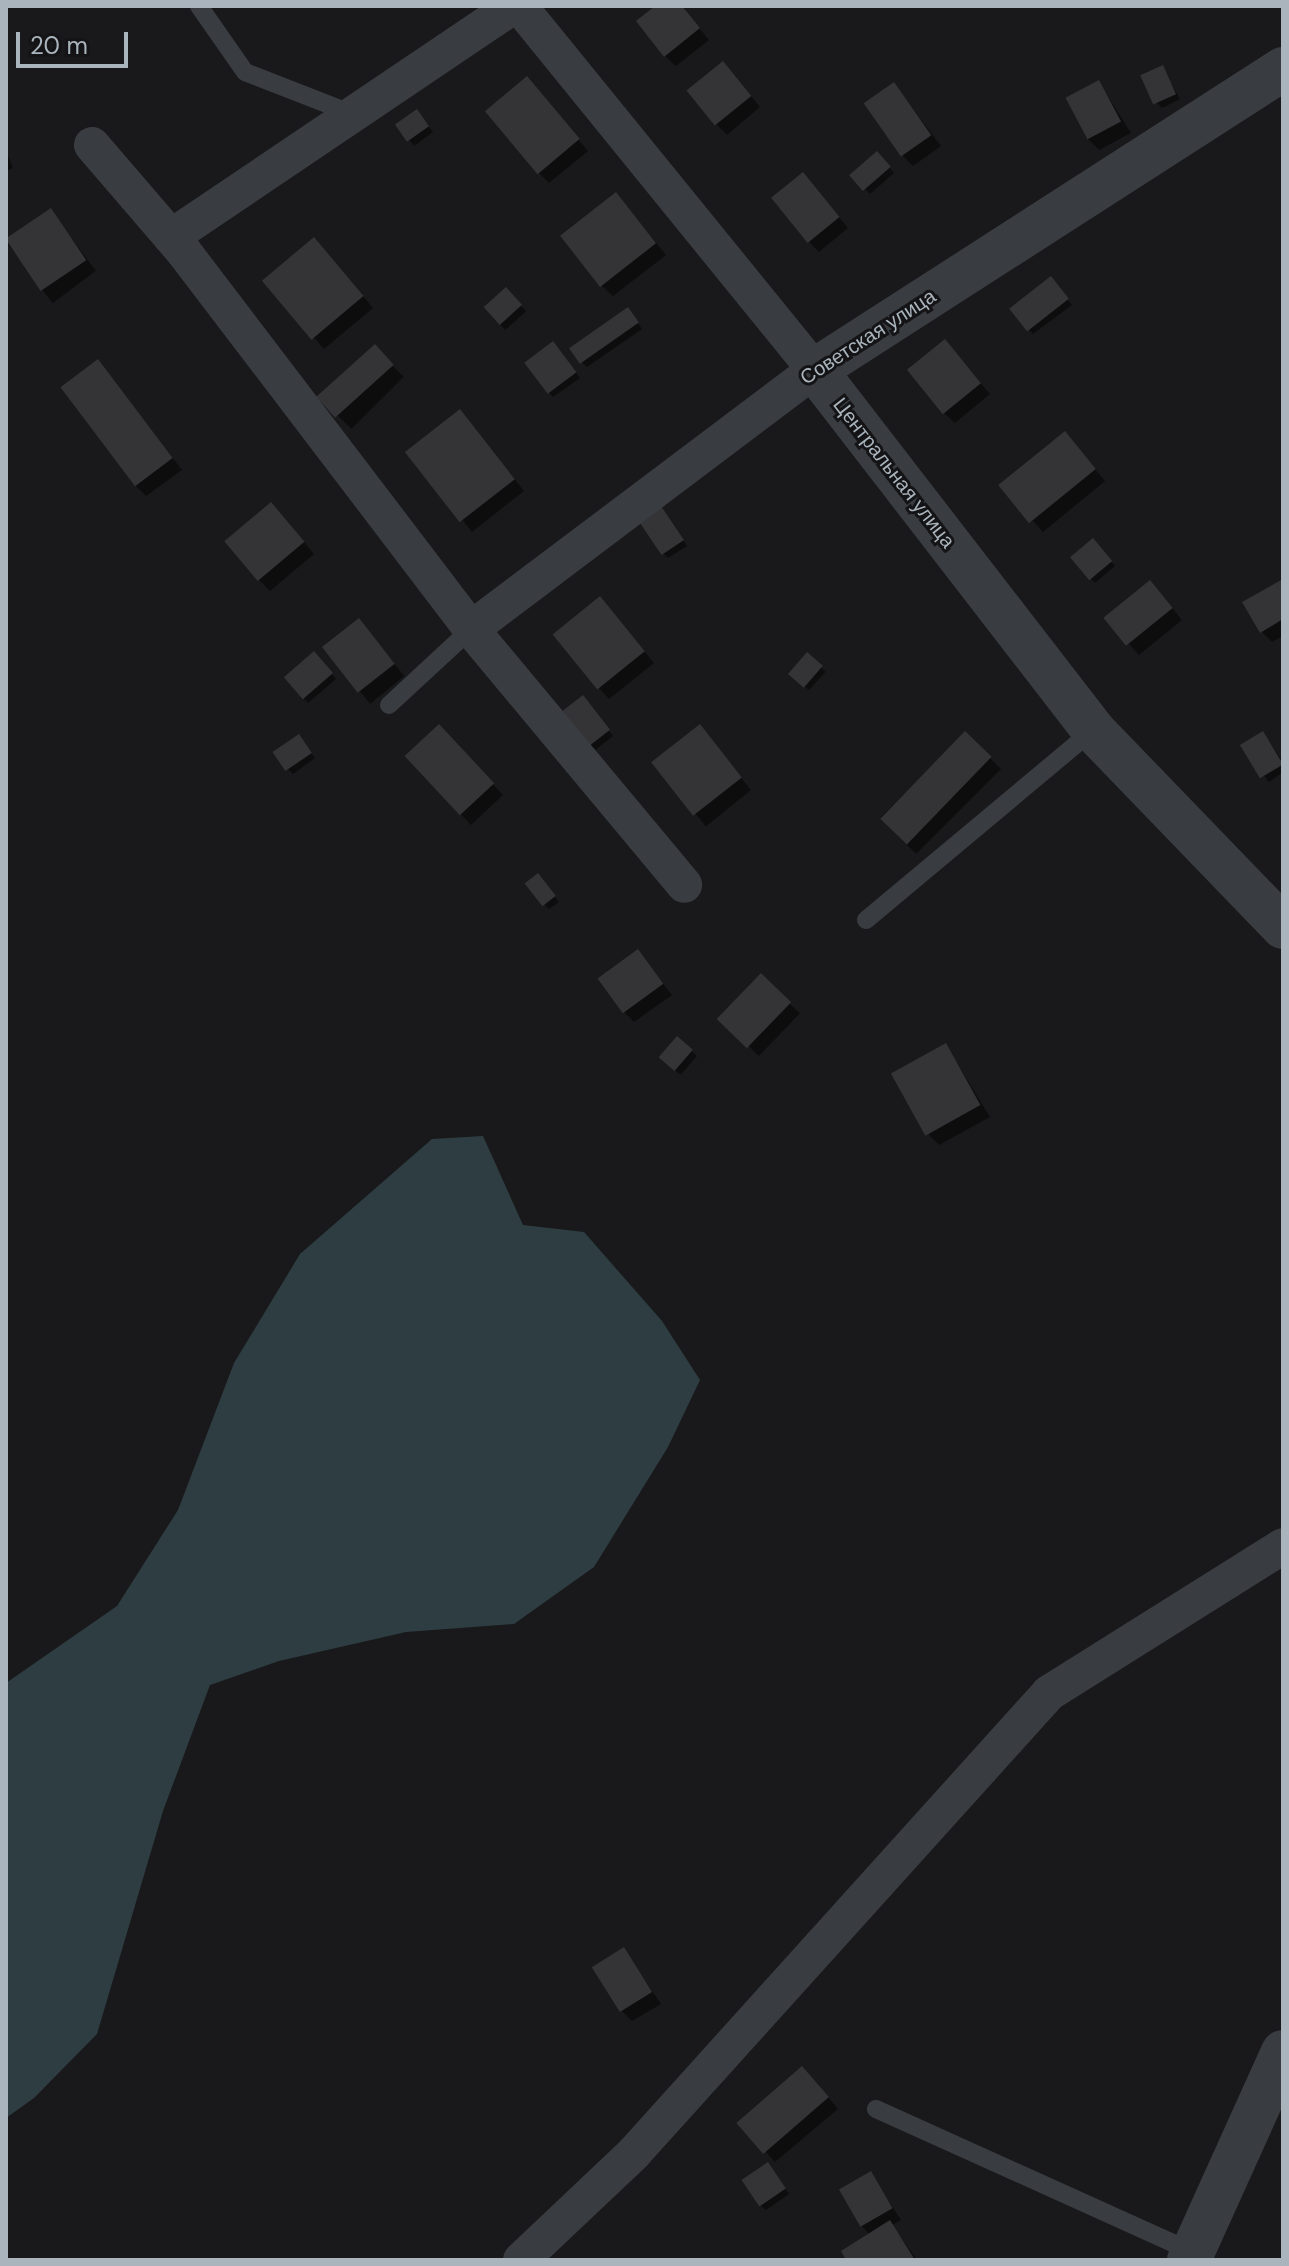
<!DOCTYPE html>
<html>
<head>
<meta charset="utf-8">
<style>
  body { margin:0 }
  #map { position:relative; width:1289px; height:2266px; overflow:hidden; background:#19191b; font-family:"DM Sans",sans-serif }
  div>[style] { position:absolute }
  .water>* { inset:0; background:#2d3d41 }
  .shadow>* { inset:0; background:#0007; transform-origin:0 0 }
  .building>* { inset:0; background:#343437; transform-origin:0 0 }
  .service>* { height:18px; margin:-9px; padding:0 9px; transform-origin:9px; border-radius:9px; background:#393c41 }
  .minor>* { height:36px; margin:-18px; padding:0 18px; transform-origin:18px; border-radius:18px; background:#393c41 }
  .tertiary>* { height:44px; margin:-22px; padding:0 22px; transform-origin:22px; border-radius:22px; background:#393c41 }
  span { translate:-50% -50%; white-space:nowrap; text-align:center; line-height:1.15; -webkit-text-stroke:6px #141416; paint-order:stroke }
  .street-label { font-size:20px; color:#aab4bc }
  .frame { position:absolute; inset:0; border:8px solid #aab4bc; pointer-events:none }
  .scale { position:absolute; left:16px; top:32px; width:112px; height:36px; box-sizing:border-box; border:4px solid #aab4bc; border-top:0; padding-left:10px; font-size:24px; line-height:28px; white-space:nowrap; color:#aab4bc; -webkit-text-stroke:6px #141416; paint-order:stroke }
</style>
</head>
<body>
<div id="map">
  <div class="water">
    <i style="clip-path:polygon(483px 1136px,523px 1225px,584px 1232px,662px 1321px,700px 1380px,668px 1447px,594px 1567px,514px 1624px,406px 1632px,279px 1661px,210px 1685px,163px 1811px,97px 2034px,34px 2098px,6px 2118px,6px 1683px,117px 1606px,178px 1510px,234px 1363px,300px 1254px,432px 1139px)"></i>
  </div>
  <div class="shadow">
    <i style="clip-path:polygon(659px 6px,681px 6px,709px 40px,676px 66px,665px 56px)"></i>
    <i style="clip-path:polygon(1162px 68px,1180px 99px,1162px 108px,1157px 103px)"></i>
    <i style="clip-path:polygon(734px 75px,760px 107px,727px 135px,716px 124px)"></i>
    <i style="clip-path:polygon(1099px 82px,1131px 133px,1099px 150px,1088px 139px)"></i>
    <i style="clip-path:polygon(894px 84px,941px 146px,913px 166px,902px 155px)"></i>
    <i style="clip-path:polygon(537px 90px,588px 151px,549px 183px,538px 172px)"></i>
    <i style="clip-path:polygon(421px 116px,433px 132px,414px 146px,398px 125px)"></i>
    <i style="clip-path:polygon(6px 151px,13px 168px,6px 171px)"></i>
    <i style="clip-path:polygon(881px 158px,894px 173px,870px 194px,852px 175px)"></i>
    <i style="clip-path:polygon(813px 186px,848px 228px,819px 252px,808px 241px)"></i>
    <i style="clip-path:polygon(626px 206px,666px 255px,613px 296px,602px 286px)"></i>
    <i style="left:50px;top:210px;width:76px;height:54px;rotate:53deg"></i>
    <i style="clip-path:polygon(325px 251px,373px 308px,324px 349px,265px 281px)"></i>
    <i style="clip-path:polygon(1056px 284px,1072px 305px,1033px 334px,1028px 329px)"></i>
    <i style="left:506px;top:289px;width:30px;height:28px;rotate:48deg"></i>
    <i style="clip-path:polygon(632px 315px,642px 329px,587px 367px,582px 362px)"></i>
    <i style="clip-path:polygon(945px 342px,990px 394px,955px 423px,944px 413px)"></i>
    <i style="left:374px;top:347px;width:42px;height:74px;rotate:45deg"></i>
    <i style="clip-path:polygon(558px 348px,580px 378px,553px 397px,549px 392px)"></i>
    <i style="clip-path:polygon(98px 361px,182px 470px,146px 496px,136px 486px)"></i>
    <i style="clip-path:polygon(470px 423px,524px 491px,472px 532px,408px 452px)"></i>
    <i style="clip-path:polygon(1075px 445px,1105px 481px,1043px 532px,1002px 486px)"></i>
    <i style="clip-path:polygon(665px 513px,687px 546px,668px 558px,663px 553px)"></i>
    <i style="clip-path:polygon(281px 515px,314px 554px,270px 591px,259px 580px)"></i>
    <i style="clip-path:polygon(1097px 546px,1115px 566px,1095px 583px,1091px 579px)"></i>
    <i style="clip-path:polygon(1283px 581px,1283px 636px,1272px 642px,1261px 631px)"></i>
    <i style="clip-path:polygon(1160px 593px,1182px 620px,1139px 655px,1106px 618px)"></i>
    <i style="clip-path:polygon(600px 598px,654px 663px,609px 699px,599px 688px)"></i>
    <i style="left:359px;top:620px;width:72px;height:44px;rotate:51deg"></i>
    <i style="left:807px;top:655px;width:25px;height:25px;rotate:42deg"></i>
    <i style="clip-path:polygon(319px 658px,336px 679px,308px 703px,303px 698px)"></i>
    <i style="clip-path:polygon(587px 702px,613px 736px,594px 751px,589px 746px)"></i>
    <i style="left:700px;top:727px;width:81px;height:58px;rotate:51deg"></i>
    <i style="left:965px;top:733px;width:51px;height:120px;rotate:45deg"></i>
    <i style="clip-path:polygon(449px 737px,503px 795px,471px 825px,407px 756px)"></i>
    <i style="clip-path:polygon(1267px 739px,1283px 762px,1283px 772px,1269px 782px,1243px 747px)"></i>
    <i style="clip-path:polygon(303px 742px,315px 758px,293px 774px,288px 769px)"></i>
    <i style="clip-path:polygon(543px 881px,559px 902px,549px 909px,545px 905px)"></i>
    <i style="clip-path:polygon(638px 952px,672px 995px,634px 1022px,623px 1011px)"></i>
    <i style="left:761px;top:976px;width:54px;height:59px;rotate:44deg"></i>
    <i style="left:677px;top:1038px;width:27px;height:25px;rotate:42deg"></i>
    <i style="clip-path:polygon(946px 1045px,990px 1117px,939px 1145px,929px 1135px)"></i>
    <i style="clip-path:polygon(623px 1949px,661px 2004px,632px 2021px,622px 2011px)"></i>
    <i style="clip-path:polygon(813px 2079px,838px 2109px,775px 2162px,739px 2122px)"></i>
    <i style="clip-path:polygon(772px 2170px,789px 2194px,766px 2210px,761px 2206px)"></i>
    <i style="clip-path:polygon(870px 2173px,901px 2220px,892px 2225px,917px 2260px,849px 2260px,870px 2235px,861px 2225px)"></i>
  </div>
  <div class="building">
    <i style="clip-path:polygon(655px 6px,682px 6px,700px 28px,664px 57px,636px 21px)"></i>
    <i style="left:723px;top:61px;width:45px;height:47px;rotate:51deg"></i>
    <i style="left:1163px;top:65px;width:32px;height:25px;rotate:66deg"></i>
    <i style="left:527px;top:76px;width:82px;height:55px;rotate:50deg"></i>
    <i style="left:1099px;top:80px;width:47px;height:38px;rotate:62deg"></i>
    <i style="left:894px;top:82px;width:65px;height:37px;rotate:55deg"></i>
    <i style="left:417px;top:109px;width:21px;height:27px;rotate:55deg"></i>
    <i style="left:877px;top:151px;width:21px;height:37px;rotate:49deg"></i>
    <i style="left:803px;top:172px;width:58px;height:41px;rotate:51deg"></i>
    <i style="left:616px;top:192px;width:65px;height:71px;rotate:52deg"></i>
    <i style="left:51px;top:208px;width:63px;height:55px;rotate:56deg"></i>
    <i style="left:314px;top:237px;width:77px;height:68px;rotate:50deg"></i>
    <i style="left:1051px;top:276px;width:29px;height:53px;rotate:52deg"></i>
    <i style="left:506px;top:287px;width:24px;height:30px;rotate:48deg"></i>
    <i style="left:628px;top:307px;width:19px;height:72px;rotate:55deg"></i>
    <i style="left:945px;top:339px;width:57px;height:49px;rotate:51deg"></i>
    <i style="left:553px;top:341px;width:39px;height:36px;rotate:53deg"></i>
    <i style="left:375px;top:344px;width:28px;height:79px;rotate:48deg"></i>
    <i style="left:98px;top:359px;width:124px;height:47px;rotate:53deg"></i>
    <i style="left:460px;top:409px;width:89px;height:70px;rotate:52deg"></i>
    <i style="left:1065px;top:431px;width:49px;height:86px;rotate:51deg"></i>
    <i style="left:271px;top:502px;width:52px;height:61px;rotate:50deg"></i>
    <i style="left:661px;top:506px;width:41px;height:27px;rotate:56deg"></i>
    <i style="left:1093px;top:538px;width:30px;height:30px;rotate:50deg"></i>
    <i style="clip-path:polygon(1283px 579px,1283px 619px,1260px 633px,1242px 602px)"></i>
    <i style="left:1150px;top:580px;width:36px;height:60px;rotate:51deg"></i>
    <i style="left:600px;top:596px;width:71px;height:61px;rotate:51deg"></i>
    <i style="left:359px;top:618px;width:58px;height:47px;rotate:52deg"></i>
    <i style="left:314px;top:651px;width:29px;height:40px;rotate:49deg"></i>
    <i style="left:807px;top:652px;width:21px;height:29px;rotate:41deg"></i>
    <i style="left:583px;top:695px;width:44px;height:29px;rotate:52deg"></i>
    <i style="left:439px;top:724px;width:81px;height:47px;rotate:47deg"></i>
    <i style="left:700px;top:724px;width:68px;height:62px;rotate:52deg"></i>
    <i style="left:965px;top:731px;width:37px;height:122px;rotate:44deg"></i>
    <i style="left:1263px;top:731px;width:39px;height:27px;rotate:59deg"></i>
    <i style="left:299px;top:734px;width:23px;height:32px;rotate:56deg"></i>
    <i style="left:538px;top:873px;width:29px;height:17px;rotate:52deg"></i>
    <i style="left:638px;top:949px;width:43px;height:50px;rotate:54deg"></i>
    <i style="left:761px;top:973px;width:42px;height:64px;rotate:44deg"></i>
    <i style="left:677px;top:1036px;width:21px;height:28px;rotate:41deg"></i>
    <i style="left:946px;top:1043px;width:71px;height:63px;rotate:61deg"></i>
    <i style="left:624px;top:1947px;width:53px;height:38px;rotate:58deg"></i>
    <i style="left:802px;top:2066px;width:41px;height:87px;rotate:49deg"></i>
    <i style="left:768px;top:2162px;width:32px;height:32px;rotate:56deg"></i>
    <i style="left:871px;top:2171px;width:43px;height:37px;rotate:60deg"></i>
    <i style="clip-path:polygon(890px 2220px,915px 2260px,846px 2260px,841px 2251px)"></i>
  </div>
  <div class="service">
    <i style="left:199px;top:6px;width:80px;rotate:55.1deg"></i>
    <i style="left:245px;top:72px;width:116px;rotate:21.3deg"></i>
    <i style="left:389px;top:705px;width:112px;rotate:-42.8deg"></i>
    <i style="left:866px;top:920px;width:296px;rotate:-39.9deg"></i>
    <i style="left:876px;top:2109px;width:348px;rotate:24.3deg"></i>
  </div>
  <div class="minor">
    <i style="left:92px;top:145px;width:141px;rotate:49.3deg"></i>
    <i style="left:184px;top:252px;width:474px;rotate:52.7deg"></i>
    <i style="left:471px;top:629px;width:333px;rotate:50.2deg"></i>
    <i style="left:171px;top:237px;width:413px;rotate:-34deg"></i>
    <i style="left:471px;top:629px;width:431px;rotate:-37deg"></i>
    <i style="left:815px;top:370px;width:469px;rotate:-129.1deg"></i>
    <i style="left:521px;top:2260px;width:156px;rotate:-43.4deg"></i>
    <i style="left:634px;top:2153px;width:620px;rotate:-47.94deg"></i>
    <i style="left:1049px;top:1693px;width:276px;rotate:-32.1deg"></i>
  </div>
  <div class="tertiary">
    <i style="left:1283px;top:69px;width:556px;rotate:147.25deg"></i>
    <i style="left:815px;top:370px;width:455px;rotate:52.3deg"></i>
    <i style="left:1093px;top:730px;width:274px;rotate:46deg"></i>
    <i style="left:1189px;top:2260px;width:228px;rotate:-65.7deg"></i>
  </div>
  <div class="street-label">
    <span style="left:868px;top:337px;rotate:-33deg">Советская улица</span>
    <span style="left:894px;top:473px;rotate:52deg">Центральная улица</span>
  </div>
  <div class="frame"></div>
  <div class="scale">20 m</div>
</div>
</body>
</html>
